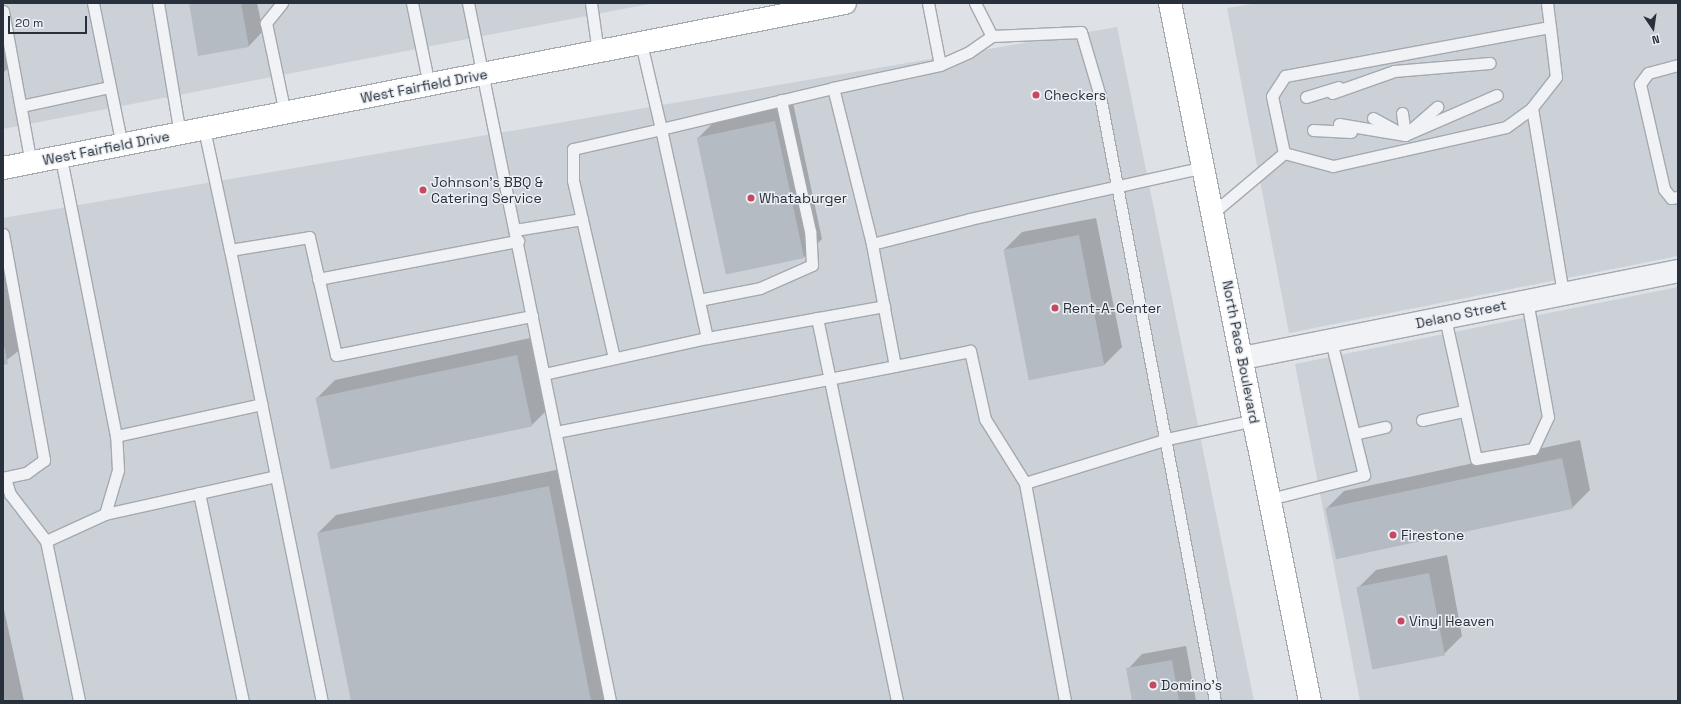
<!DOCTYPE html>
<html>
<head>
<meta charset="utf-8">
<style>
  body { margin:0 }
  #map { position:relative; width:1681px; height:704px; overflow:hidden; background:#dee2e7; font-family:"Space Grotesk",sans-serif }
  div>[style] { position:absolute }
  .built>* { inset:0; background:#ccd1d8 }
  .shadow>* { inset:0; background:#0003 }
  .building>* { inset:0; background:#b5bbc3; transform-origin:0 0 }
  .roads { filter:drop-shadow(1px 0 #a4a9b0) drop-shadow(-1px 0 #a4a9b0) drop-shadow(0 1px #a4a9b0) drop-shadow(0 -1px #a4a9b0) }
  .lane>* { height:11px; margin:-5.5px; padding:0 5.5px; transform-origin:5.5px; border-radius:5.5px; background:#f0f2f5 }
  .street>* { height:22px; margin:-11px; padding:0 11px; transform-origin:11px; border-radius:11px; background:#f0f2f5 }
  .secondary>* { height:22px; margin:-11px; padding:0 11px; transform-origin:11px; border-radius:11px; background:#fff }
  .primary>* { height:22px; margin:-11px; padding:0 11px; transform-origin:11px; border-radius:11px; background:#fff }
  .dots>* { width:11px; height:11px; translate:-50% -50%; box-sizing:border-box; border:2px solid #edf0f4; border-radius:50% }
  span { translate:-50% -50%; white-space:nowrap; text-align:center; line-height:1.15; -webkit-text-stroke:3px #edf0f4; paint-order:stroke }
  .street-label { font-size:14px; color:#28303c }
  .poi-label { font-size:14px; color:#28303c }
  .left { translate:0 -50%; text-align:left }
  .frame { position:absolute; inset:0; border:4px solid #28303c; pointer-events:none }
  .north { position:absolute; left:1633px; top:8px; width:40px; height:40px; -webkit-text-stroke:3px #edf0f4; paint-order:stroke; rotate:167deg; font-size:11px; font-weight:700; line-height:16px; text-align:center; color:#28303c }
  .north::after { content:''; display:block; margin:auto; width:14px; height:18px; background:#28303c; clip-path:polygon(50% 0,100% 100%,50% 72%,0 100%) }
  .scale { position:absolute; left:8px; top:16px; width:79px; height:18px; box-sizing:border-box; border:2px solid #28303c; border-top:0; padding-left:5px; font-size:12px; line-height:14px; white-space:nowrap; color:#28303c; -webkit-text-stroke:3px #edf0f4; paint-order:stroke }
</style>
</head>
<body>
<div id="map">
  <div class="built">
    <i style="clip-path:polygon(3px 3px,654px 3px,3px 129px)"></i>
    <i style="clip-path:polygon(1258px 3px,1678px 3px,1678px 256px,1289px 333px,1227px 8px)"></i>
    <i style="clip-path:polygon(1117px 27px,1254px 701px,3px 701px,3px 218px)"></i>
    <i style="clip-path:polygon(1678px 287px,1678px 701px,1360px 701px,1295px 364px)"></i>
  </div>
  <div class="shadow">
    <i style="clip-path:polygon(3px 3px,14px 62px,3px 73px)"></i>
    <i style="clip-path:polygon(190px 3px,257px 3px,263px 31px,249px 46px,199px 55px)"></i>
    <i style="clip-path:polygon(793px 103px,822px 239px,804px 257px,727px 273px,698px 138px,716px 120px)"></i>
    <i style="clip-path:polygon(1096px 218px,1122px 347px,1104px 365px,1004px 250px,1022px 232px)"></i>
    <i style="clip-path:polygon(3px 252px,21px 349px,3px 363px)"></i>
    <i style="clip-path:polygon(535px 337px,550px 407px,532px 425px,317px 398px,335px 380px)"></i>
    <i style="clip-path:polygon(1580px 440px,1590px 490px,1572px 508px,1326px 509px,1344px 491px)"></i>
    <i style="clip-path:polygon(566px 468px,612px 701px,352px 701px,318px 533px,336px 515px)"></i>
    <i style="clip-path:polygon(1447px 555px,1462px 636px,1444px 654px,1358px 588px,1376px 570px)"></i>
    <i style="clip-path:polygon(3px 605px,24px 701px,3px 701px)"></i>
    <i style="clip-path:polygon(1186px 646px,1196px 701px,1133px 701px,1128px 669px,1142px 654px)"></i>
  </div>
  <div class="building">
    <i style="clip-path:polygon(189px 3px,241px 3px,249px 47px,198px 56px)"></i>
    <i style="left:775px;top:121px;width:140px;height:80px;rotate:78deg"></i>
    <i style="left:1079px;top:235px;width:133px;height:77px;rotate:79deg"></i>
    <i style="clip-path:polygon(3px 341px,8px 364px,3px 365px)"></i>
    <i style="left:517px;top:355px;width:73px;height:206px;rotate:78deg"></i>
    <i style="left:1562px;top:458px;width:52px;height:242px;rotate:78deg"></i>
    <i style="clip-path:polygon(549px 486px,591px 701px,351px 701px,317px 533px)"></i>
    <i style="left:1429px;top:573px;width:84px;height:74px;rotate:79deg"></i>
    <i style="clip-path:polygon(1172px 660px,1179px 701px,1132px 701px,1126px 668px)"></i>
  </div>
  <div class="roads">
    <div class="lane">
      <i style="left:93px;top:3px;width:145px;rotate:78.5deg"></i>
      <i style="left:158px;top:3px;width:133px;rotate:80.5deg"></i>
      <i style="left:282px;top:3px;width:26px;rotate:129deg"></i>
      <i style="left:266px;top:23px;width:92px;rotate:78.1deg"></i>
      <i style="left:412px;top:3px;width:84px;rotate:78.3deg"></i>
      <i style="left:468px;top:3px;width:712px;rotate:78.5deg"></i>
      <i style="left:591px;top:3px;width:49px;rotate:81.9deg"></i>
      <i style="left:928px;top:3px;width:63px;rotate:79deg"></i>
      <i style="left:975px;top:3px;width:37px;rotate:63deg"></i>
      <i style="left:992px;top:36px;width:89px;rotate:-2.6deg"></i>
      <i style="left:1081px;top:32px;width:67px;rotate:73.5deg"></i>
      <i style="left:1100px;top:96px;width:616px;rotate:79.24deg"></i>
      <i style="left:1547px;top:3px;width:24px;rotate:83deg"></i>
      <i style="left:3px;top:11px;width:155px;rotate:79.6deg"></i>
      <i style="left:1678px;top:65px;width:31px;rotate:165deg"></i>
      <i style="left:1648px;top:73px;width:14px;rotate:126deg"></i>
      <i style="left:1640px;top:84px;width:108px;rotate:77.1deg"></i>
      <i style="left:1664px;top:189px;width:11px;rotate:52deg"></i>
      <i style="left:1671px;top:198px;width:7px;rotate:-8deg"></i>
      <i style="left:1332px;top:93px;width:66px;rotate:-19.5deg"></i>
      <i style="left:1394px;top:71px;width:96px;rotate:-4.8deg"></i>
      <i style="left:1306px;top:97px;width:34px;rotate:-17deg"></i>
      <i style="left:21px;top:106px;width:91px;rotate:-12.1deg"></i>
      <i style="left:1402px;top:113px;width:22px;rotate:82deg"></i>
      <i style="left:1405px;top:135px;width:43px;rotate:-41.2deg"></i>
      <i style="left:1373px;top:118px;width:25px;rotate:29deg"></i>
      <i style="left:1339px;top:124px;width:67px;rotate:9.5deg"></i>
      <i style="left:1405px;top:135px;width:100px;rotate:-23.5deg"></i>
      <i style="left:204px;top:129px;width:124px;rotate:77.9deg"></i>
      <i style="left:230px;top:250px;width:80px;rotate:-9.3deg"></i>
      <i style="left:309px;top:237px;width:121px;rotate:77.1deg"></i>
      <i style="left:336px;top:355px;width:200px;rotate:-11.3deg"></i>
      <i style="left:1313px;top:130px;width:38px;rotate:3deg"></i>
      <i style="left:1284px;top:153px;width:58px;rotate:-101.9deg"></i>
      <i style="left:1272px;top:96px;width:24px;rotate:-57deg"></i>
      <i style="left:1285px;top:76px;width:269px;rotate:-10.5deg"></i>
      <i style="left:1550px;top:27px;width:50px;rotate:83.2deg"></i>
      <i style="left:1556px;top:77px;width:39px;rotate:128deg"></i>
      <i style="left:1532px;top:108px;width:189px;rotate:80.5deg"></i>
      <i style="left:1284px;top:153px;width:51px;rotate:14.9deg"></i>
      <i style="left:1333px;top:166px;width:177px;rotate:-12.7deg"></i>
      <i style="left:1506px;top:127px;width:32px;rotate:-36deg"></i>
      <i style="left:1214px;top:212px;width:92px;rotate:-40.1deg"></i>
      <i style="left:515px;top:230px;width:68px;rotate:-9.3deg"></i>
      <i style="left:3px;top:234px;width:230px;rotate:79.7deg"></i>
      <i style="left:44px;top:460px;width:22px;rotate:144deg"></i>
      <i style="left:26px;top:473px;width:24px;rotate:168deg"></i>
      <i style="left:872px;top:244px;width:161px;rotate:-104deg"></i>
      <i style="left:833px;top:88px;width:109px;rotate:-12.1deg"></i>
      <i style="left:940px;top:65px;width:32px;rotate:-24deg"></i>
      <i style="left:969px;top:52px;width:28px;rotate:-35deg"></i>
      <i style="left:230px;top:250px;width:460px;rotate:78.5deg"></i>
      <i style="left:318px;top:279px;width:204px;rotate:-10.8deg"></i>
      <i style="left:699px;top:300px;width:62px;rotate:-11.1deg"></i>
      <i style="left:760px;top:288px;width:57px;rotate:-23.9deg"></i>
      <i style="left:812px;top:265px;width:34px;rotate:-93deg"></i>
      <i style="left:810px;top:231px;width:134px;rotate:-102.5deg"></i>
      <i style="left:817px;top:318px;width:391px;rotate:78.2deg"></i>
      <i style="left:1445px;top:318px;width:144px;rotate:77.6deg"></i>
      <i style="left:1476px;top:459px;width:58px;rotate:-10deg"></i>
      <i style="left:1533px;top:449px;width:35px;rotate:-65deg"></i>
      <i style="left:1548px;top:417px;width:119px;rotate:-100.2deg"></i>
      <i style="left:707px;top:338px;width:214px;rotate:-102.4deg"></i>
      <i style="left:661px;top:129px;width:177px;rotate:-13.4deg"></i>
      <i style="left:614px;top:358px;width:183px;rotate:-103deg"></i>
      <i style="left:573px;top:180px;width:31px;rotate:-90deg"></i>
      <i style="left:573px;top:149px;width:90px;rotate:-12.8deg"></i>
      <i style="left:661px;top:129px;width:88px;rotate:-103.1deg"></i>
      <i style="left:544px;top:374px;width:167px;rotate:-12.5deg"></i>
      <i style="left:707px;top:338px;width:180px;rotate:-10.2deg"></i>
      <i style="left:1422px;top:420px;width:43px;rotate:-12.1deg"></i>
      <i style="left:556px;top:432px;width:345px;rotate:-11deg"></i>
      <i style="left:1354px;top:434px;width:32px;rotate:-13deg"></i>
      <i style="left:116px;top:436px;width:149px;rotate:-12.4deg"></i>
      <i style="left:5px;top:478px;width:17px;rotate:73deg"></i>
      <i style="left:10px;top:494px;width:59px;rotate:52.5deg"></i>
      <i style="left:46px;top:541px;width:163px;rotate:78.3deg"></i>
      <i style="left:1025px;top:483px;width:149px;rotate:-17.2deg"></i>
      <i style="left:1167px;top:439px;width:90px;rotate:-12.2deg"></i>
      <i style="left:199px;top:493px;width:213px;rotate:78.1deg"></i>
      <i style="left:1270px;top:499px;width:97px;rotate:-14.3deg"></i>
      <i style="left:1364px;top:475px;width:138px;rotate:-103.8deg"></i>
      <i style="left:105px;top:514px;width:175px;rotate:-12.5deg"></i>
      <i style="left:46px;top:541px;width:65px;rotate:-24.6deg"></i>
      <i style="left:105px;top:514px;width:46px;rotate:-73.5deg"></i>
      <i style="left:118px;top:470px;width:34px;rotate:-93deg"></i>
      <i style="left:116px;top:436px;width:284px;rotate:-101.2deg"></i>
      <i style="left:1065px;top:701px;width:222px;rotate:-100.4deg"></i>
      <i style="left:1025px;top:483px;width:75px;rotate:-122deg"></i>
      <i style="left:985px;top:419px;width:70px;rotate:-102.4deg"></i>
      <i style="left:970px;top:351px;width:76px;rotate:168.7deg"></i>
      <i style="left:895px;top:366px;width:124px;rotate:-100.7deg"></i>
      <i style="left:872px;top:244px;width:101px;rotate:-14.3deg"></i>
      <i style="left:970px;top:219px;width:240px;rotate:-12.5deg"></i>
    </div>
    <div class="street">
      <i style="left:1243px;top:358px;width:444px;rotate:-11.3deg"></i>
    </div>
    <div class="secondary">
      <i style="left:1170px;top:3px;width:712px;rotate:78.66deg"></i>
    </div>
    <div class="primary">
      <i style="left:3px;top:168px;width:858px;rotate:-11.09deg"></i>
    </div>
  </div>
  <div class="dots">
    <i style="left:1036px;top:95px;background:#c64961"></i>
    <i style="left:423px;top:190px;background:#c64961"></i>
    <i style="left:751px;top:198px;background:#c64961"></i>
    <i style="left:1055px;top:308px;background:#c64961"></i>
    <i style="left:1393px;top:535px;background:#c64961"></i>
    <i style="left:1401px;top:621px;background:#c64961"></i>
    <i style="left:1153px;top:685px;background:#c64961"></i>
  </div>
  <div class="street-label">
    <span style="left:424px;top:86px;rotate:-11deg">West Fairfield Drive</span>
    <span style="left:106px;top:148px;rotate:-11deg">West Fairfield Drive</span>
    <span style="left:1461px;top:314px;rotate:-12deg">Delano Street</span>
    <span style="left:1241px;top:352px;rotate:79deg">North Pace Boulevard</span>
  </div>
  <div class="poi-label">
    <span class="left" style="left:1044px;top:95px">Checkers</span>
    <span class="left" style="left:431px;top:190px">Johnson's BBQ &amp;<br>Catering Service</span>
    <span class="left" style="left:759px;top:198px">Whataburger</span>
    <span class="left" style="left:1063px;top:308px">Rent-A-Center</span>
    <span class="left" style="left:1401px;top:535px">Firestone</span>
    <span class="left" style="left:1409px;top:621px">Vinyl Heaven</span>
    <span class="left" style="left:1161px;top:685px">Domino's</span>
  </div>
  <div class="frame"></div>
  <div class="north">N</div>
  <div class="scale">20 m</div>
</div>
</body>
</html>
